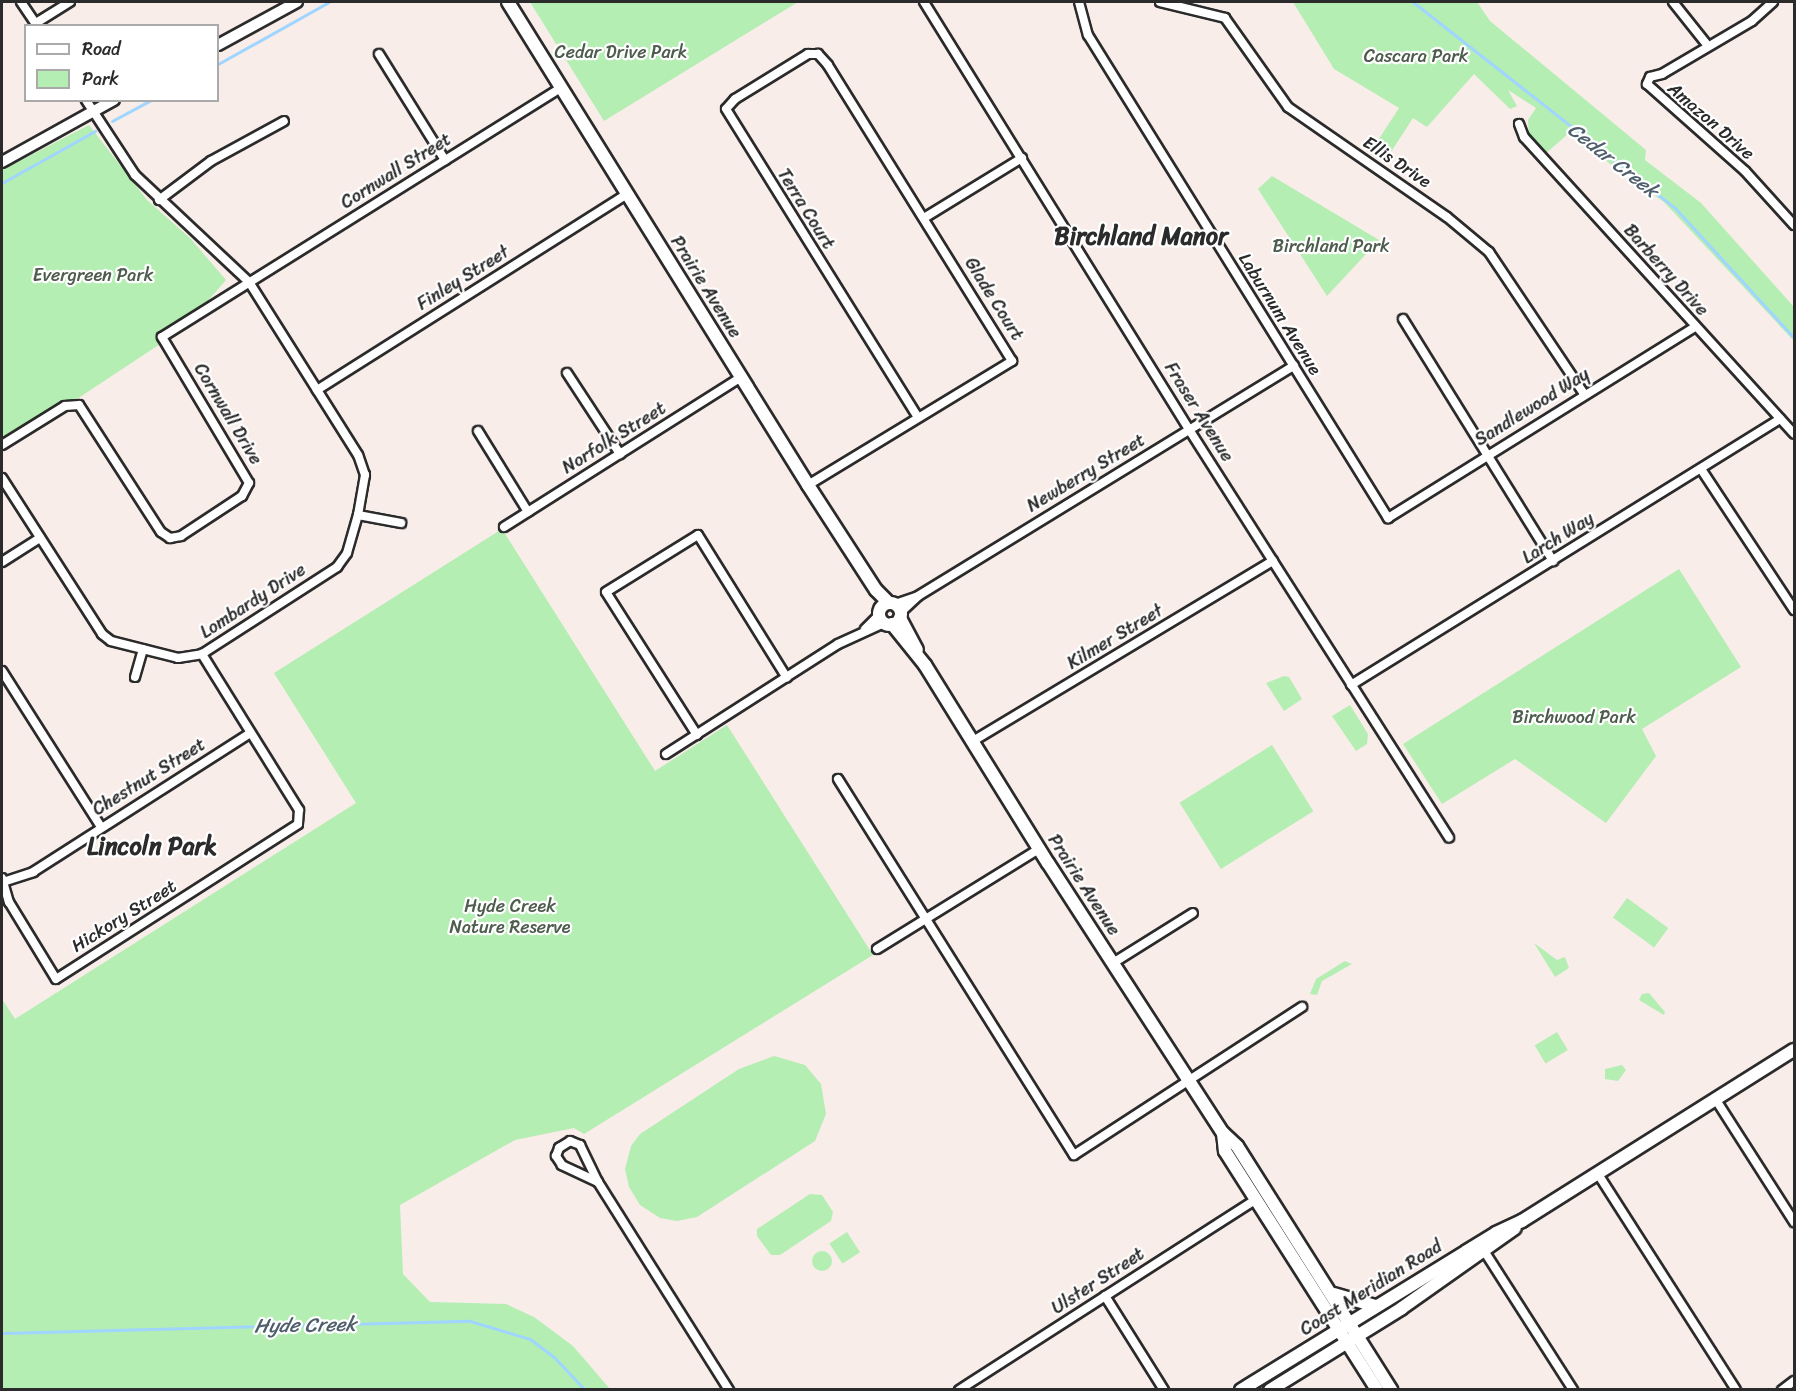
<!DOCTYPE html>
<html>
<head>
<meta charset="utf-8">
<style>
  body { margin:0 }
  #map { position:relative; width:1796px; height:1391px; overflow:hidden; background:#f8ede9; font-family:Sriracha,sans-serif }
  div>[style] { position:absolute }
  .green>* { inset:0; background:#b4eeb3; transform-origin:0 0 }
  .round { border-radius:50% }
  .stream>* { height:3px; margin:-1.5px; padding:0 1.5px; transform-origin:1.5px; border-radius:1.5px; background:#a0d5ff }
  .roads { filter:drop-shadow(2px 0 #2b2b2b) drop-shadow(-2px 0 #2b2b2b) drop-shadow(0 2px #2b2b2b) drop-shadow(0 -2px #2b2b2b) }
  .minor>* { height:8px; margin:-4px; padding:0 4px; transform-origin:4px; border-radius:4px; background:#fff }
  .tertiary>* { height:10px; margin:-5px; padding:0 5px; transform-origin:5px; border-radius:5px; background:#fff }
  .secondary>* { height:12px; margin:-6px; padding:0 6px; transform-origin:6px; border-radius:6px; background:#fff }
  .secondary>.ring { margin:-6px; padding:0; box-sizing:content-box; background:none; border:12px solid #fff; border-radius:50% }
  span { translate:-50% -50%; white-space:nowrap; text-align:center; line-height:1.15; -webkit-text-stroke:4.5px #fff; paint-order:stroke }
  .park-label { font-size:18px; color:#4d5c4d }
  .street-label { font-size:18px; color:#2b2b2b }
  .water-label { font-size:20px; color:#4e5e6b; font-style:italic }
  .district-label { font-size:24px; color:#2b2b2b; font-weight:700 }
  .frame { position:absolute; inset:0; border:3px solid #2b2b2b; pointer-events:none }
  .legend { position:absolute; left:24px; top:24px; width:195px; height:78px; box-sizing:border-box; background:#fff; border:2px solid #aaa; margin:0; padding:8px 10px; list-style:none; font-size:18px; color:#2b2b2b }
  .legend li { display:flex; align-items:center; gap:12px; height:30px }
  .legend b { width:30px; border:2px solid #aaa }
</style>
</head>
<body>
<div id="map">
  <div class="green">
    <i style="clip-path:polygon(530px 2px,798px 2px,604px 121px)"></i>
    <i style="clip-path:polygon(1293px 2px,1477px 2px,1490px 21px,1646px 150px,1645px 160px,1701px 203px,1794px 307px,1794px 341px,1664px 202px,1568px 134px,1545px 154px,1529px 136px,1528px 120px,1536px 108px,1508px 90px,1517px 106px,1510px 109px,1474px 74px,1427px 127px,1413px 118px,1387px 158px,1373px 148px,1399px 108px,1334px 69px)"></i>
    <i style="clip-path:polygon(89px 125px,147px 200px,190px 238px,226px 280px,205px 304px,162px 337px,160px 344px,80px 397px,2px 437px,2px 170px)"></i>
    <i style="clip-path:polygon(1272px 176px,1379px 240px,1327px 296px,1258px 189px)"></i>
    <i style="clip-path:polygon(502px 529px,655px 771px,727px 725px,873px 955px,584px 1134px,574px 1128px,515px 1140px,400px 1205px,403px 1274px,430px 1302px,506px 1304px,534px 1317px,573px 1346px,610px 1389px,2px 1389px,2px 999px,15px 1019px,356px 803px,274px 673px)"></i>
    <i style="clip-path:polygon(1679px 569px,1741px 667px,1642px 729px,1656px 756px,1606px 823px,1515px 759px,1442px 804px,1403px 744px)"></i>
    <i style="clip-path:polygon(1284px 676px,1289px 677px,1302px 699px,1284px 711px,1266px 683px)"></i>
    <i style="clip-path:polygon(1350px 705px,1368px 734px,1367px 744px,1356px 751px,1332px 716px)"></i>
    <i style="left:1272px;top:745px;width:78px;height:109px;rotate:58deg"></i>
    <i style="left:1627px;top:898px;width:51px;height:24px;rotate:36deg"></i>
    <i style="clip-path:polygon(1534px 943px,1557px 960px,1565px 957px,1569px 968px,1555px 977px)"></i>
    <i style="clip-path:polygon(1345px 961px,1352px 964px,1322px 981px,1317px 995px,1310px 994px,1316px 979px)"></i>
    <i style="clip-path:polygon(1649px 993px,1665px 1012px,1664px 1015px,1639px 1000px,1642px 994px)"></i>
    <i style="left:1557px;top:1032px;width:21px;height:26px;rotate:59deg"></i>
    <i style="clip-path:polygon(774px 1056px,805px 1065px,821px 1084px,826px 1114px,815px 1141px,697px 1217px,677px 1221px,660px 1218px,640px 1205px,629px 1187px,625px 1169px,631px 1146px,640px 1134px,739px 1069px)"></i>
    <i style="clip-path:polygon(1622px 1065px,1626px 1070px,1618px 1081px,1605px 1079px,1605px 1069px)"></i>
    <i style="clip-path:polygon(810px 1194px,822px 1195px,833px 1212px,831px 1221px,780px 1255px,771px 1255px,757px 1236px,757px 1229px)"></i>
    <i style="left:847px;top:1232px;width:24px;height:21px;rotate:57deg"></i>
    <i class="round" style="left:812px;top:1251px;width:20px;height:20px"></i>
  </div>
  <div class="stream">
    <i style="left:1413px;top:2px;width:333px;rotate:38.2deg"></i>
    <i style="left:1675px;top:208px;width:176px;rotate:47.5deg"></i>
    <i style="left:218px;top:64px;width:127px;rotate:-29.2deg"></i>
    <i style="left:112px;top:121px;width:44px;rotate:-28.3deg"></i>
    <i style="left:2px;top:183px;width:107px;rotate:-29.2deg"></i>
    <i style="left:2px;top:1333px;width:468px;rotate:-1.5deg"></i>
    <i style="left:470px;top:1321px;width:63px;rotate:16.7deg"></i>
    <i style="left:530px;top:1339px;width:30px;rotate:37deg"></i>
    <i style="left:554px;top:1357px;width:45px;rotate:46.8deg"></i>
  </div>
  <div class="roads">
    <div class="minor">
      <i style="left:21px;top:2px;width:29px;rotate:56deg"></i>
      <i style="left:924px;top:2px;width:505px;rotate:58.2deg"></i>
      <i style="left:1190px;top:431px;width:482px;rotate:57.5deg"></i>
      <i style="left:1079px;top:2px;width:34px;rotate:75deg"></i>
      <i style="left:1088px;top:35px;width:569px;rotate:58.15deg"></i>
      <i style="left:1388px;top:518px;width:362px;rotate:-31.9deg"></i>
      <i style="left:1160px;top:2px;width:67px;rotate:13.8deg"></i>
      <i style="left:1225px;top:18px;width:109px;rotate:54.7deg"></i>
      <i style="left:1288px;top:107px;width:193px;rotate:34.7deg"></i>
      <i style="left:1447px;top:217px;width:55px;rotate:39.8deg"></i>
      <i style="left:1489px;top:252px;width:171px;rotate:56.2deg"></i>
      <i style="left:1673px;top:2px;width:56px;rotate:51.5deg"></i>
      <i style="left:1773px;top:2px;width:28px;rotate:138deg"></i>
      <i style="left:1752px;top:21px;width:104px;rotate:149.5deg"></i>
      <i style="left:1662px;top:74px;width:12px;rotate:166deg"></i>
      <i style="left:1650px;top:77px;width:8px;rotate:113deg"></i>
      <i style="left:1647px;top:84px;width:131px;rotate:41.6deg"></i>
      <i style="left:1745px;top:171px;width:73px;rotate:47.8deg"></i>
      <i style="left:36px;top:23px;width:40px;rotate:-32deg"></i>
      <i style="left:379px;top:54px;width:125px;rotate:58.1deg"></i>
      <i style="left:1519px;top:124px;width:14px;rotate:69deg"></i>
      <i style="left:1524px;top:137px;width:401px;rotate:47.7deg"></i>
      <i style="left:159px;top:200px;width:65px;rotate:-36.9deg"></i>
      <i style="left:211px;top:161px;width:83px;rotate:-28.7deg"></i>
      <i style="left:924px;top:218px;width:115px;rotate:-31.5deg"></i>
      <i style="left:1403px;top:319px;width:285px;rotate:58.2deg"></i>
      <i style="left:567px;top:373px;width:97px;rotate:56.8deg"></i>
      <i style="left:317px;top:390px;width:367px;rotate:-32.3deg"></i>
      <i style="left:478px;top:431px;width:95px;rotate:58.3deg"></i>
      <i style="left:2px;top:445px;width:74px;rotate:-31.8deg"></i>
      <i style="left:65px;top:406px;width:14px;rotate:-4deg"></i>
      <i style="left:79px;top:405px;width:151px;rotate:57.2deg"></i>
      <i style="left:161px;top:532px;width:11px;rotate:34deg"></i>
      <i style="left:170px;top:538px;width:11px;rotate:-10deg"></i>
      <i style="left:181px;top:536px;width:73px;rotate:-33.3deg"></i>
      <i style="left:242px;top:496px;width:15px;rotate:-62deg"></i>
      <i style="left:249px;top:483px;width:170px;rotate:-120.8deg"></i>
      <i style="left:162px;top:337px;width:470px;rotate:-32deg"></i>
      <i style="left:1701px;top:469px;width:169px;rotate:56.6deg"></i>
      <i style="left:2px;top:478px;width:185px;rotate:57.3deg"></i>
      <i style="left:102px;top:634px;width:11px;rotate:38deg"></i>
      <i style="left:111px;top:641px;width:69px;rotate:14.2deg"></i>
      <i style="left:178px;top:658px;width:24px;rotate:-9deg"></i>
      <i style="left:202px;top:654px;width:161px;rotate:-32.8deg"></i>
      <i style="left:337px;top:567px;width:17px;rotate:-54deg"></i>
      <i style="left:347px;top:553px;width:40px;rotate:-74deg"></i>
      <i style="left:358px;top:515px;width:41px;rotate:-80.1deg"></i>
      <i style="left:365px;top:475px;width:21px;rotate:-109deg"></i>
      <i style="left:358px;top:455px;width:204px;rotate:-122.2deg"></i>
      <i style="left:249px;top:282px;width:156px;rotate:-136.8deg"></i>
      <i style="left:135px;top:175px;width:90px;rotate:-123.2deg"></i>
      <i style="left:808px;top:485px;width:239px;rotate:-31.3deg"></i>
      <i style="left:1012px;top:361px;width:349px;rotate:-121.9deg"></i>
      <i style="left:828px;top:65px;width:15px;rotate:-132deg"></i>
      <i style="left:818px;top:54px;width:10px;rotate:180deg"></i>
      <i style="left:808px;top:54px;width:86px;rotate:148.3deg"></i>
      <i style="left:735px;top:99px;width:13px;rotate:132deg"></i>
      <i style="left:726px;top:109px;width:363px;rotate:58.1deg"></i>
      <i style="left:358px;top:515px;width:44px;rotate:10.5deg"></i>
      <i style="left:504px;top:527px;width:280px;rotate:-32.3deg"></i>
      <i style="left:2px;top:562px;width:45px;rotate:-32.3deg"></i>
      <i style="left:895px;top:604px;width:24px;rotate:-19deg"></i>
      <i style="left:918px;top:596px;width:441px;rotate:-31.5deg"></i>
      <i style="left:901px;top:612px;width:22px;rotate:-43deg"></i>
      <i style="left:865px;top:629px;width:20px;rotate:-45deg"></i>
      <i style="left:2px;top:671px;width:185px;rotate:57.6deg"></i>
      <i style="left:135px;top:677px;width:29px;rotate:-74deg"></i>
      <i style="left:1351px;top:685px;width:505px;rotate:-31.8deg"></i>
      <i style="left:697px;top:735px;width:169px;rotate:-122.5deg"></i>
      <i style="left:606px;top:592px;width:108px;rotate:-31.8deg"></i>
      <i style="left:698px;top:535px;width:168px;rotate:58.1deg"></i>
      <i style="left:973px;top:741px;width:350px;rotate:-31deg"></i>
      <i style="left:666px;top:754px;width:204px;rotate:-32.6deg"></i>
      <i style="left:838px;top:644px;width:51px;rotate:-24.5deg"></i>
      <i style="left:838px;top:779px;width:444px;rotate:57.9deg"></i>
      <i style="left:1074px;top:1155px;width:272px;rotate:-33deg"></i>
      <i style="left:2px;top:878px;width:25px;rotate:74deg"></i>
      <i style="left:9px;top:902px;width:90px;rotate:58.6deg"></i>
      <i style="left:56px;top:979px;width:287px;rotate:-32.6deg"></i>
      <i style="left:298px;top:824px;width:14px;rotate:-86deg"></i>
      <i style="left:299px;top:810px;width:184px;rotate:-121.9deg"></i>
      <i style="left:3px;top:882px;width:32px;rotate:-18deg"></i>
      <i style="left:33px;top:872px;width:258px;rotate:-32.6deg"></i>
      <i style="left:877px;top:949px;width:190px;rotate:-31.7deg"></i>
      <i style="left:1113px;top:963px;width:94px;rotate:-32deg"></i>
      <i style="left:1716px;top:1100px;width:145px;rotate:57.4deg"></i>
      <i style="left:1598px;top:1174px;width:256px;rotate:57.4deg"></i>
      <i style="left:598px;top:1182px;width:40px;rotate:-155deg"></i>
      <i style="left:562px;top:1165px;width:11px;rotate:-124deg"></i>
      <i style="left:556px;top:1156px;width:9px;rotate:-69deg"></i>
      <i style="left:559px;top:1148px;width:13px;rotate:-32deg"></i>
      <i style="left:570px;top:1141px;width:11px;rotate:22deg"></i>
      <i style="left:580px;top:1145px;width:41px;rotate:64.1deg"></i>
      <i style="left:598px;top:1182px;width:246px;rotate:57.8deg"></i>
      <i style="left:1481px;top:1246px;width:171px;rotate:57.4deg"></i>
      <i style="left:1105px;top:1296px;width:111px;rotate:57.9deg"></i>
      <i style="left:959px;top:1390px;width:352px;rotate:-32.7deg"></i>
      <i style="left:1782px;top:1390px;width:15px;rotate:-37deg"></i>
    </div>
    <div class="tertiary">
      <i style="left:218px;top:45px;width:90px;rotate:-28.6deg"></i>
      <i style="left:2px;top:162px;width:128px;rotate:-29deg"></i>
    </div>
    <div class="secondary">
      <i style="left:508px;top:2px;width:569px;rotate:58.15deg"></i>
      <i style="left:808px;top:485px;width:125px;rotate:57.1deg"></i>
      <i style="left:876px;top:590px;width:18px;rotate:45deg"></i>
      <i class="ring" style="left:879px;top:603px;width:10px;height:10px"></i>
      <i style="left:900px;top:618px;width:36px;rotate:62deg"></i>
      <i style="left:892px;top:624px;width:53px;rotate:51.2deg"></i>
      <i style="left:925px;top:665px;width:233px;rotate:58.2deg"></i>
      <i style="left:1048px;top:863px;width:322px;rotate:57.1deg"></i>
      <i style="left:1223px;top:1133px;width:19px;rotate:43deg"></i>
      <i style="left:1237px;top:1146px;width:289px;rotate:57.7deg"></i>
      <i style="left:1223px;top:1133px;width:18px;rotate:84deg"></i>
      <i style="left:1225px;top:1151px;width:283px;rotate:57.5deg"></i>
      <i style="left:1334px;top:1294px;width:43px;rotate:16.3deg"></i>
      <i style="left:1241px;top:1390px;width:299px;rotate:-31.6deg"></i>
      <i style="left:1496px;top:1233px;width:29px;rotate:-25deg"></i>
      <i style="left:1522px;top:1221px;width:321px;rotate:-32.2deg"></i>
      <i style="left:1270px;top:1390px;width:155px;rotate:-31.8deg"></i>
      <i style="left:1402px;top:1308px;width:138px;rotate:-35.3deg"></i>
    </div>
  </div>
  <div class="park-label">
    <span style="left:621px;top:52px">Cedar Drive Park</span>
    <span style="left:1416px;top:56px">Cascara Park</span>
    <span style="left:1331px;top:246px">Birchland Park</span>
    <span style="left:93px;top:275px">Evergreen Park</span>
    <span style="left:1574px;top:717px">Birchwood Park</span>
    <span style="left:510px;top:917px">Hyde Creek<br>Nature Reserve</span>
  </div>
  <div class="street-label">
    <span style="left:1711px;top:121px;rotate:41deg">Amazon Drive</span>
    <span style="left:1397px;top:162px;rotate:34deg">Ellis Drive</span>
    <span style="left:396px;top:171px;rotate:-32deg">Cornwall Street</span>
    <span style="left:806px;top:209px;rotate:58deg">Terra Court</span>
    <span style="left:1666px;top:270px;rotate:48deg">Barberry Drive</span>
    <span style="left:463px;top:278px;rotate:-32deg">Finley Street</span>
    <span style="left:706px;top:287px;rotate:58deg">Prairie Avenue</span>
    <span style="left:994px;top:299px;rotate:58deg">Glade Court</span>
    <span style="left:1280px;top:314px;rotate:58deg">Laburnum Avenue</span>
    <span style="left:1532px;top:407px;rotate:-32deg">Sandlewood Way</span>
    <span style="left:1199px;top:412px;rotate:58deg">Fraser Avenue</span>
    <span style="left:228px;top:414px;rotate:59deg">Cornwall Drive</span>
    <span style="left:614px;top:438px;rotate:-32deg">Norfolk Street</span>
    <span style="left:1086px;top:473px;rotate:-31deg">Newberry Street</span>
    <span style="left:1558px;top:538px;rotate:-32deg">Larch Way</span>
    <span style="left:253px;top:601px;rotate:-33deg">Lombardy Drive</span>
    <span style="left:1115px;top:637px;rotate:-31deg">Kilmer Street</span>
    <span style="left:149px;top:777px;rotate:-32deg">Chestnut Street</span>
    <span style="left:1084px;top:885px;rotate:57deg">Prairie Avenue</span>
    <span style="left:124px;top:916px;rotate:-32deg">Hickory Street</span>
    <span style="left:1098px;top:1281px;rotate:-33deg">Ulster Street</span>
    <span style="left:1371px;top:1288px;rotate:-32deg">Coast Meridian Road</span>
  </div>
  <div class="water-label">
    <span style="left:1613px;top:160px;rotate:38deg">Cedar Creek</span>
    <span style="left:305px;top:1325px;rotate:-1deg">Hyde Creek</span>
  </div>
  <div class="district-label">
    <span style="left:1141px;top:237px">Birchland Manor</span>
    <span style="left:152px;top:847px">Lincoln Park</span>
  </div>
  <div class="frame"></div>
  <ul class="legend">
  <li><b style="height:8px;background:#fff"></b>Road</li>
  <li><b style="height:16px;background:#b4eeb3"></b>Park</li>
  </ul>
</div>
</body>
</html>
